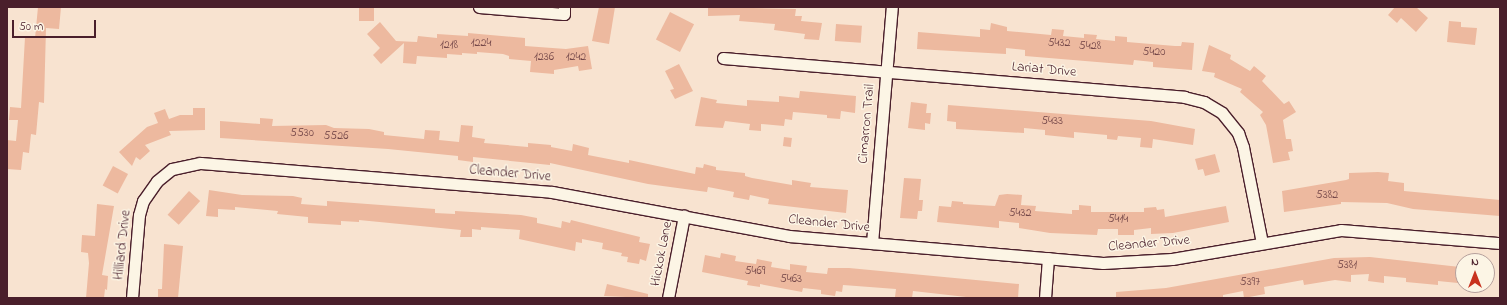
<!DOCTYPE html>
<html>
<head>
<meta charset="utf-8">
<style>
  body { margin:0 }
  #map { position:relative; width:1507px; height:305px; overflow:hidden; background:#f8e3d0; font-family:"Indie Flower",sans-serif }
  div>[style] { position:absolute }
  .building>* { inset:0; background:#edb99f; transform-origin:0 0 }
  .roads { filter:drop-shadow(1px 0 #4a1f2b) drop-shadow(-1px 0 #4a1f2b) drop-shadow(0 1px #4a1f2b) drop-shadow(0 -1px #4a1f2b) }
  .minor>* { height:11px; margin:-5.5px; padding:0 5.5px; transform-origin:5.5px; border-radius:5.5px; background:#fcf5e5 }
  span { translate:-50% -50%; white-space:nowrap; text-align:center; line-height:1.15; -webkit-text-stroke:3px #fcf5e5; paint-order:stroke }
  .number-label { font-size:12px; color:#734648 }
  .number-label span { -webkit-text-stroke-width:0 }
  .street-label { font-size:14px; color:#4a1f2b }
  .frame { position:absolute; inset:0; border:8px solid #4a1f2b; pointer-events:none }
  .north { position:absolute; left:1455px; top:253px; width:40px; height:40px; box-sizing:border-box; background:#fcf5e5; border:1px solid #b59f9b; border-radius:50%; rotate:0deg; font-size:11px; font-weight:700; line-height:16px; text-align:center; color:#4a1f2b }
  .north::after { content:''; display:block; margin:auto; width:14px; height:18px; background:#c8321e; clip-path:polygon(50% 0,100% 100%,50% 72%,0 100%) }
  .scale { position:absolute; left:12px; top:20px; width:84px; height:18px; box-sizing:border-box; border:2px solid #4a1f2b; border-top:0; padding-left:5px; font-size:12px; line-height:14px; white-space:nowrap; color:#4a1f2b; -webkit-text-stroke:3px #fcf5e5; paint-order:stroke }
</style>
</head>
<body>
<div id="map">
  <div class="building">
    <i style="clip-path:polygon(38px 7px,61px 7px,59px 29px,46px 28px,44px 103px,39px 102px,36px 135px,31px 134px,29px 153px,23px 152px,21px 170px,7px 169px,7px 140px,16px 141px,18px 120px,9px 120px,10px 107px,21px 108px,25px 37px,35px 38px)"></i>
    <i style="left:359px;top:7px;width:15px;height:14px"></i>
    <i style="clip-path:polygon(599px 7px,615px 7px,609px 44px,592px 41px)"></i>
    <i style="clip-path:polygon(708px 7px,796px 9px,795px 16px,802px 16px,801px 21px,822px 23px,819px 40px,804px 39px,805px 34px,774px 30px,775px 24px,739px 21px,740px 15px,708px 16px)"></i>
    <i style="clip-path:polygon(1395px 7px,1416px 7px,1428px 18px,1416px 32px,1401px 18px,1397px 23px,1388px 15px)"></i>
    <i style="left:670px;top:12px;width:27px;height:31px;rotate:27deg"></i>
    <i style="clip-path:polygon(1449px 21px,1461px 22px,1461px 27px,1477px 28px,1475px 45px,1447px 42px)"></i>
    <i style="clip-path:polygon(380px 22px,396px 41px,417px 42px,418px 36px,437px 38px,437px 34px,468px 36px,468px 33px,525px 38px,525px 46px,566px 49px,588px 46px,592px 69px,579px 71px,578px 66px,554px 70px,554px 74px,530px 72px,531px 61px,509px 59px,509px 56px,503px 54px,477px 52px,477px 54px,462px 53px,462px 55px,447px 54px,447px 58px,417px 56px,416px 64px,403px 63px,404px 43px,381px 64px,373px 55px,380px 48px,367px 34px)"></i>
    <i style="clip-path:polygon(991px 23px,1007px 27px,1007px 31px,1051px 35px,1052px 29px,1064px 30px,1063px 36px,1084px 38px,1084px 34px,1097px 35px,1096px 39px,1115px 41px,1115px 36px,1127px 37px,1127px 42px,1175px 46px,1181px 46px,1182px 42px,1194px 43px,1192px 70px,1153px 67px,1153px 62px,1134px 60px,1133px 65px,1025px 56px,1025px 50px,1006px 48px,1006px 54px,917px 49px,918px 32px,980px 37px,980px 29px,990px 30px)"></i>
    <i style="left:836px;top:24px;width:26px;height:17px;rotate:4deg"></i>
    <i style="clip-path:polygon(1209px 45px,1231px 55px,1230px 59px,1250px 71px,1254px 66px,1266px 76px,1262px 81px,1284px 104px,1289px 101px,1296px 112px,1283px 120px,1286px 139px,1291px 139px,1293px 151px,1288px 152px,1290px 160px,1273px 163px,1266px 125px,1260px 115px,1263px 112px,1240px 92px,1242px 89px,1214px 77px,1215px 73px,1202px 71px)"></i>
    <i style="clip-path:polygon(679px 64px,693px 91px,675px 99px,670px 90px,674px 89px,665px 71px)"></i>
    <i style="clip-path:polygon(800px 91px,856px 96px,855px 113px,841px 111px,840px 119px,827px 118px,827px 115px,793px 112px,792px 120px,785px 119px,784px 126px,761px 124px,761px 131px,749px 130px,750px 124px,725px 121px,723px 128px,695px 126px,701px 97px,717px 100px,716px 103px,747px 106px,747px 100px,779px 102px,779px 96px,799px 98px)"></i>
    <i style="clip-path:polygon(911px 102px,927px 104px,926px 113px,931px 113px,930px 124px,925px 123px,925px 130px,908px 128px)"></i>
    <i style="clip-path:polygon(948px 105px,1151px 121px,1195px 129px,1193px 145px,1153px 139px,1152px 148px,1140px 147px,1141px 138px,1118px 136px,1117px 140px,1107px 139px,1107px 135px,1074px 132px,1074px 138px,1045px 135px,1045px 130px,1024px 128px,1024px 133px,956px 129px,956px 122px,947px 121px)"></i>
    <i style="clip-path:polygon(193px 108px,205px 108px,205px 130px,169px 131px,171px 135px,145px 145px,150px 151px,140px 160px,136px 157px,132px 166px,119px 152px,147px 127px,158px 123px,154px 113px,165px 109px,169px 119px,180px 115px,193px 115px)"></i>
    <i style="clip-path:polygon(260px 118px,273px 119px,272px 126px,326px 125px,334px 128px,369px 129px,384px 132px,384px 135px,424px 139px,425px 130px,440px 131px,439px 140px,459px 142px,461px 125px,473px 126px,472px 137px,485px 139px,484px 143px,528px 147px,528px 143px,551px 145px,551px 147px,572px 151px,573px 144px,589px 148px,588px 155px,629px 163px,629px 160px,695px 174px,696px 167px,703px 168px,704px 164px,716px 167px,716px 170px,745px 173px,745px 176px,752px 178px,792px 185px,792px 180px,811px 183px,810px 187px,848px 190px,846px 213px,768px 204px,769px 199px,750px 195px,749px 200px,733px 197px,734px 192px,708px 187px,707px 192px,648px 184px,550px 163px,550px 165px,473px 157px,473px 162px,458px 160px,458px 156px,388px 149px,220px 138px,220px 121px,260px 124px)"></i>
    <i style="left:784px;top:137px;width:8px;height:9px;rotate:7deg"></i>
    <i style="clip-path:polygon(1215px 154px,1220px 172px,1205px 176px,1203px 169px,1198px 170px,1195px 159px)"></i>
    <i style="left:113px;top:166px;width:17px;height:22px;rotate:28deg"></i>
    <i style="clip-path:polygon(1378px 172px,1389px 173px,1388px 181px,1404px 183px,1404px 191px,1500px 200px,1500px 216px,1413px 209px,1387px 203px,1341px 202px,1341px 204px,1284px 212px,1282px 191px,1346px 180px,1349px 179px,1349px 173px)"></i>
    <i style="clip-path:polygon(904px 178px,921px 179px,919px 200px,923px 200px,922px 211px,918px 211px,917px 219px,900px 218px)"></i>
    <i style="clip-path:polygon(209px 190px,242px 195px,293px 196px,302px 198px,301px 204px,327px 206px,327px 201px,435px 209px,435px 213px,455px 214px,455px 211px,521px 215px,537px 218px,537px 223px,561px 228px,562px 221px,570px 223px,571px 220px,640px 237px,639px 242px,650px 244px,646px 261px,640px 259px,639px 264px,627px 262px,628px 257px,621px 256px,622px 253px,602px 249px,603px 243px,582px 239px,582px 243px,576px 242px,575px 251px,519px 239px,520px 230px,481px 227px,481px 230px,472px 229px,472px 237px,460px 237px,461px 230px,359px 220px,359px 222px,341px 221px,341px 225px,308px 223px,308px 217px,277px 214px,278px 211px,235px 207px,235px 210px,218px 209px,218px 217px,206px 216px)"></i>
    <i style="left:189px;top:191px;width:15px;height:32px;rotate:42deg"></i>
    <i style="clip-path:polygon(1007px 194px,1022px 195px,1021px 205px,1036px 206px,1035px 211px,1072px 214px,1072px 210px,1079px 210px,1079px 205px,1091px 206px,1091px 212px,1144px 212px,1144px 208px,1156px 207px,1157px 210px,1164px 209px,1165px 217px,1226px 206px,1229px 222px,1173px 233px,1151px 234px,1151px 228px,1134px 230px,1134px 235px,1118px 235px,1118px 229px,1098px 229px,1097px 235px,1050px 233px,1019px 228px,1019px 223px,999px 221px,999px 228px,937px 222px,939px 206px,951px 207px,952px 201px,963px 202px,963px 204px,995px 206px,999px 195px)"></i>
    <i style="clip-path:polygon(97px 204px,114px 206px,102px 275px,108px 276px,107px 290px,105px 289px,104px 298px,86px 298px,89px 263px,88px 253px,81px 252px,82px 235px,95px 236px)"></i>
    <i style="clip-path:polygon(164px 244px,183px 246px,178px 298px,158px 298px,158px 289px,162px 289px)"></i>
    <i style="clip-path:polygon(721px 253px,736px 256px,735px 261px,756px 264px,757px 259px,772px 262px,771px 267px,790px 270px,790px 264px,807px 266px,806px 272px,827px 274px,828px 268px,849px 268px,1019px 284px,1018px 298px,975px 298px,913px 291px,912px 298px,910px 298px,895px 297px,896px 289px,843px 285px,842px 292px,836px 291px,835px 296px,821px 294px,821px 290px,803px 288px,802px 292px,760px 284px,760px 287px,747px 285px,748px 281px,702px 272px,705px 255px,720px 258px)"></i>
    <i style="clip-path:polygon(1370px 257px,1460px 267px,1458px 283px,1438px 281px,1438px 285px,1406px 282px,1406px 278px,1384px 276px,1384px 283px,1368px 281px,1369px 274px,1351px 275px,1351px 282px,1335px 280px,1304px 285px,1303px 280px,1264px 287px,1265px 294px,1244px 298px,1243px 291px,1223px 295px,1223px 298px,1116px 298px,1116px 292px,1166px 288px,1334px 258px)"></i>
    <i style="clip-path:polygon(607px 284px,648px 294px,648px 298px,604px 296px)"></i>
  </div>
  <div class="roads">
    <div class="minor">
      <i style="left:479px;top:7px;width:85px;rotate:4.7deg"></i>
      <i style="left:564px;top:14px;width:7px;rotate:-90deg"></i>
      <i style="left:723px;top:58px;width:463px;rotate:4.8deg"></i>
      <i style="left:1184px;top:97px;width:21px;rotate:14deg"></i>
      <i style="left:1204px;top:102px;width:21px;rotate:31deg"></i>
      <i style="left:1222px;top:113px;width:26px;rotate:51deg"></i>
      <i style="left:1238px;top:133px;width:15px;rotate:70deg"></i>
      <i style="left:1243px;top:147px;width:98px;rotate:78.8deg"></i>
      <i style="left:872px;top:243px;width:237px;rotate:-85.2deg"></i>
      <i style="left:132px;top:298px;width:83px;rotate:-85.2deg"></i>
      <i style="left:139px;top:215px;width:15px;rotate:-74deg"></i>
      <i style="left:143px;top:201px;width:24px;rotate:-55deg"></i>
      <i style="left:157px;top:181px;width:19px;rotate:-39deg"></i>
      <i style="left:172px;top:169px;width:29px;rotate:-12deg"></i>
      <i style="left:200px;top:163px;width:353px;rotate:4.7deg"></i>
      <i style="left:552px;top:192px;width:241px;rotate:10.5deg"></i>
      <i style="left:789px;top:236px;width:315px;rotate:4.9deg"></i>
      <i style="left:1103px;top:263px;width:69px;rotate:-3.3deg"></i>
      <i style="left:1172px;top:259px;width:171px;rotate:-9.7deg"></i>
      <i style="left:1341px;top:230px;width:160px;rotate:4.7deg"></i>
      <i style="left:668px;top:298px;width:84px;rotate:-79deg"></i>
      <i style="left:1045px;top:298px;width:40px;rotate:-85.7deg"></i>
    </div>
  </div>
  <div class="number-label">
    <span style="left:481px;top:44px">1224</span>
    <span style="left:1059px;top:44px">5432</span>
    <span style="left:449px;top:46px">1218</span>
    <span style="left:1090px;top:47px">5428</span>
    <span style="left:1154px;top:53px">5420</span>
    <span style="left:544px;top:58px">1236</span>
    <span style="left:576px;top:58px">1242</span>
    <span style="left:1052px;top:122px">5433</span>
    <span style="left:302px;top:134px">5530</span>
    <span style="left:336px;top:137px">5526</span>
    <span style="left:1327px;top:196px">5382</span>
    <span style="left:1020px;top:214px">5432</span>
    <span style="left:1118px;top:220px">5414</span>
    <span style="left:1347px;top:266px">5381</span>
    <span style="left:755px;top:272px">5469</span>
    <span style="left:791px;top:280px">5463</span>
    <span style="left:1250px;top:283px">5397</span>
  </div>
  <div class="street-label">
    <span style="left:1044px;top:70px;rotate:5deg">Lariat Drive</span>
    <span style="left:867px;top:124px;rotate:-85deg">Cimarron Trail</span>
    <span style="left:510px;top:174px;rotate:5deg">Cleander Drive</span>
    <span style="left:829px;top:224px;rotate:6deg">Cleander Drive</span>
    <span style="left:1149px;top:244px;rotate:-5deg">Cleander Drive</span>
    <span style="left:123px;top:245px;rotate:-84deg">Hilliard Drive</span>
    <span style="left:662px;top:254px;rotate:-79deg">Hickok Lane</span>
  </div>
  <div class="frame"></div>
  <div class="north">N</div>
  <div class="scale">50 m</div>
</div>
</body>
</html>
